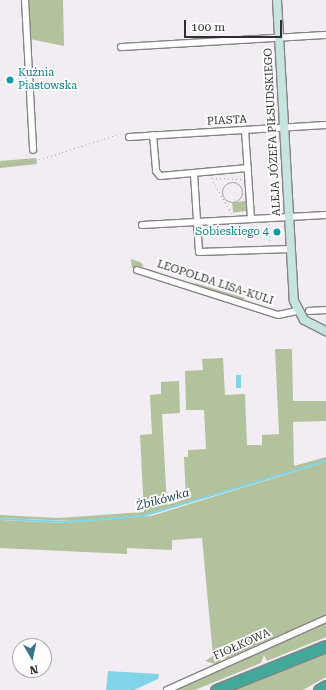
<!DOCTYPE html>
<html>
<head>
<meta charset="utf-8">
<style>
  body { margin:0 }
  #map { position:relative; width:326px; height:690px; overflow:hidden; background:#f2edf2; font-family:"Roboto Serif",serif }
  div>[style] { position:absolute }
  .green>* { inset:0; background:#b2c29c; transform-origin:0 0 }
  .water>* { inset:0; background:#81d4e7; transform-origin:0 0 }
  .stream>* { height:2px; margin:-1px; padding:0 1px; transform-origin:1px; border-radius:1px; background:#81d4e7 }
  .path>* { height:1px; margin-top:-0.5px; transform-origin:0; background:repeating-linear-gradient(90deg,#a29fa2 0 1px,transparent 0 4px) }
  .path>.ring { margin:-0.5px; padding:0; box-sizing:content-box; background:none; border:1px solid #a29fa2; border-radius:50% }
  .roads { filter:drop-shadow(1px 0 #868287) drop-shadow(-1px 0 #868287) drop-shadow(0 1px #868287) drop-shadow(0 -1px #868287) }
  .street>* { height:6px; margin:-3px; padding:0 3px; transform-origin:3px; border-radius:3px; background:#fff }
  .secondary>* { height:8px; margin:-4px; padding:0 4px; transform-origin:4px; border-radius:4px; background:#c6e5e0 }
  .highway>* { height:11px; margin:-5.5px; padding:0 5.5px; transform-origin:5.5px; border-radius:5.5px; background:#42a899 }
  .dots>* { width:11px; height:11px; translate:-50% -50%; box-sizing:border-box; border:2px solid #fff; border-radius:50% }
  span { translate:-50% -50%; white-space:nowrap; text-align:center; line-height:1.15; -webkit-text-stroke:3.5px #fff; paint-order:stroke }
  .culture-label { font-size:11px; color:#0d838f }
  .left { translate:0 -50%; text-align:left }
  .right { translate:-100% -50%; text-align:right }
  .street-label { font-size:11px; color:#302e30 }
  .water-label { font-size:12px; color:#20464f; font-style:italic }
  .north { position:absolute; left:12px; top:638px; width:40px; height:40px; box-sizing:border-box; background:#fff; border:1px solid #acabac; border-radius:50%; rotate:171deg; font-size:11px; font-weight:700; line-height:16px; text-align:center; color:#302e30 }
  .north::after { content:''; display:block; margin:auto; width:14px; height:18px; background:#39738c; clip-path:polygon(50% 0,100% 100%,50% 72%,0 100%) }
  .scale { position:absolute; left:184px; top:20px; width:98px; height:18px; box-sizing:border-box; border:2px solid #302e30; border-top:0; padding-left:5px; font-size:12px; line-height:14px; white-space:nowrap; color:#302e30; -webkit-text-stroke:3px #fff; paint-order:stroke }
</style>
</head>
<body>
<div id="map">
  <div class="green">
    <i style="clip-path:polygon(27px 0,63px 0,64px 46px,30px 39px)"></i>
    <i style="clip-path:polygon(36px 158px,37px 164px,0 168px,0 161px)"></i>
    <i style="left:246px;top:201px;width:10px;height:14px;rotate:84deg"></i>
    <i style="clip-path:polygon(131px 259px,140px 262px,144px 266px,132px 268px)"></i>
    <i style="clip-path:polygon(195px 283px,245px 298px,243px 301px,195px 284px)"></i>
    <i style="clip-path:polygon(275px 349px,292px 349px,293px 401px,326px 401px,326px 421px,293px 422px,294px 466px,326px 457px,326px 461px,144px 515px,75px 521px,0 518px,0 515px,58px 518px,144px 512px,140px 435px,152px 434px,150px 395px,161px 394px,161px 382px,179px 381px,180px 413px,162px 414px,167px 505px,186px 499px,184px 457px,188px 457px,188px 450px,206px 449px,204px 410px,186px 410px,185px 371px,203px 370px,202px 359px,223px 358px,225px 395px,245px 394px,247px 445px,262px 445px,262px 435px,279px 434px)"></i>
    <i style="clip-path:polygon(326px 462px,326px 615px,225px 659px,223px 655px,219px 657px,221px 661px,215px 664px,205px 661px,213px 656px,202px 538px,172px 540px,172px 550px,127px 548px,127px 554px,0 548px,0 520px,64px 523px,151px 516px)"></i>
    <i style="clip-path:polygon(326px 623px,326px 637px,267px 661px,264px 655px,261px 663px,195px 690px,172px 690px)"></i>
    <i style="clip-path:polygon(326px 650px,326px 677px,303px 690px,227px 690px)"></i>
  </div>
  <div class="water">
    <i style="left:236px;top:375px;width:5px;height:13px"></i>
    <i style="clip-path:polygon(108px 671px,159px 674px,158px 679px,134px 690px,106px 690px)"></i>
  </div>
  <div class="stream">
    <i style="left:0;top:519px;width:67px;rotate:2.6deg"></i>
    <i style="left:67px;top:522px;width:76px;rotate:-4.5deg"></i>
    <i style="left:143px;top:516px;width:191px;rotate:-16.7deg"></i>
  </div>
  <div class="path">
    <i style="left:26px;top:159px;width:7px;rotate:27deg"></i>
    <i style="left:32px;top:162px;width:98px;rotate:-17.9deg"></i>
    <i style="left:0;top:166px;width:23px;rotate:-7deg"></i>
    <i style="left:23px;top:163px;width:11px;rotate:-63deg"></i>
    <i style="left:211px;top:178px;width:41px;rotate:59deg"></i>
    <i style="left:212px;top:178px;width:31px;rotate:2deg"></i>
    <i class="ring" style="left:222px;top:182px;width:19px;height:19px"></i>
    <i style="left:269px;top:224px;width:19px;rotate:87deg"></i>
  </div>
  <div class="roads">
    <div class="street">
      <i style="left:25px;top:0;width:150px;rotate:86.9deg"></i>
      <i style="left:121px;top:47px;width:205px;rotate:-3.4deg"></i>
      <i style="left:245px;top:130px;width:89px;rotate:86.1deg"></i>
      <i style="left:153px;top:135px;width:36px;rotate:85deg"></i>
      <i style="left:156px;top:171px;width:6px;rotate:51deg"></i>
      <i style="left:160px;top:176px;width:88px;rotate:-5.2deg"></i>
      <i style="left:129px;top:137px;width:197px;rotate:-3.5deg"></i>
      <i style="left:194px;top:174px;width:78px;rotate:86.3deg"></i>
      <i style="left:199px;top:252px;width:92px;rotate:-1.9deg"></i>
      <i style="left:142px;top:225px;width:184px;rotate:-3.1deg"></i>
      <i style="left:137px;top:270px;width:148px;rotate:17.7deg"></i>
      <i style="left:278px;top:315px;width:19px;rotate:-12deg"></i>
      <i style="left:309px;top:311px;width:17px;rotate:-3deg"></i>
      <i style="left:167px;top:690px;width:174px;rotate:-24.1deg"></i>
    </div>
    <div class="secondary">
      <i style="left:277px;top:0;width:301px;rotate:86.8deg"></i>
      <i style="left:294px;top:301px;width:21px;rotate:62deg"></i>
      <i style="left:304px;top:320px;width:25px;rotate:27deg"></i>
    </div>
    <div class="highway">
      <i style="left:216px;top:690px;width:118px;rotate:-21.8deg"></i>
      <i style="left:319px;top:690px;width:8px;rotate:-30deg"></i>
    </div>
  </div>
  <div class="dots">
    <i style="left:10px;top:80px;background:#0f9aa8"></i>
    <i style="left:277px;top:232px;background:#0f9aa8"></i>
  </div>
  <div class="culture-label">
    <span class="left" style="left:18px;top:80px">Kuźnia<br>Piastowska</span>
    <span class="right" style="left:269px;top:232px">Sobieskiego 4</span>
  </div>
  <div class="street-label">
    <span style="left:227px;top:121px;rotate:-3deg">PIASTA</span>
    <span style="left:273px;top:132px;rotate:-93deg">ALEJA JÓZEFA PIŁSUDSKIEGO</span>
    <span style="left:215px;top:283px;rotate:18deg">LEOPOLDA LISA-KULI</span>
    <span style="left:242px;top:645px;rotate:-24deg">FIOŁKOWA</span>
  </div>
  <div class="water-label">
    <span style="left:163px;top:500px;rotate:-15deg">Żbikówka</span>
  </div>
  <div class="north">N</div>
  <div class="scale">100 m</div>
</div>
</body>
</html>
